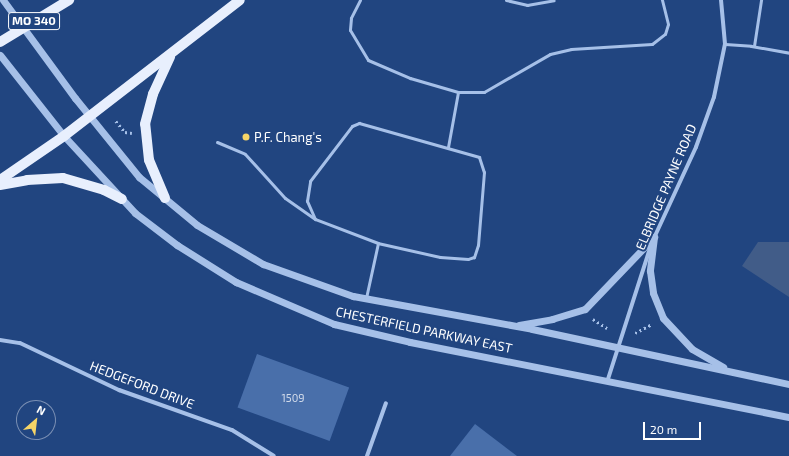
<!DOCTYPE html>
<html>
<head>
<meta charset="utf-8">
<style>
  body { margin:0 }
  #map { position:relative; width:789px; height:456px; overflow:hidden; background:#214580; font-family:"Exo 2",sans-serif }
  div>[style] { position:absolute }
  .water>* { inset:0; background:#415c88 }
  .building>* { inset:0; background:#496faa; transform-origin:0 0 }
  .path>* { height:2.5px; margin-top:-1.25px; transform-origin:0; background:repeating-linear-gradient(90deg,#a6c0e8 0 2px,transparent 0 5px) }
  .service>* { height:3px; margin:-1.5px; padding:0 1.5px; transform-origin:1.5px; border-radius:1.5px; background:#a6c0e8 }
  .minor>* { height:4px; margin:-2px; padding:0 2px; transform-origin:2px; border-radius:2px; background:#a6c0e8 }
  .tertiary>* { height:7px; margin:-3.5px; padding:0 3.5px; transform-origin:3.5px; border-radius:3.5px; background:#a6c0e8 }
  .primary>* { height:10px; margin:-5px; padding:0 5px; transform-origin:5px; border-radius:5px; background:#e8effd }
  .primary-bridge>* { height:10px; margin:-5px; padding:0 5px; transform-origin:5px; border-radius:5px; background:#e8effd }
  .dots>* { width:11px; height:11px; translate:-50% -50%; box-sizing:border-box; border:2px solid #214580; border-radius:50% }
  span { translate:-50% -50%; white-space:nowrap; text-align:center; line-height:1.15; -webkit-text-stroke:4px #214580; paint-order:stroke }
  .number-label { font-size:11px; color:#d2dbea }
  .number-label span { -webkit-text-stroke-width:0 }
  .shield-label span { padding:1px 3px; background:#214580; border:1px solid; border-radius:3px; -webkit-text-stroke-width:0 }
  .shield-label { font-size:12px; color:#fff; font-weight:700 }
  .poi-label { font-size:13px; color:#fff }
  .left { translate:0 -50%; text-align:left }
  .street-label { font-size:13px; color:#fff }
  .north { position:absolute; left:16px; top:400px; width:40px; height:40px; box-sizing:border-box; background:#214580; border:1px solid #7a8fb3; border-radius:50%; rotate:28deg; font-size:11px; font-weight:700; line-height:16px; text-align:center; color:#fff }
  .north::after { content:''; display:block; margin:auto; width:14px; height:18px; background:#f5d467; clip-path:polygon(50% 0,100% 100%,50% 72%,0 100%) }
  .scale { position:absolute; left:643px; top:422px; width:58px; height:18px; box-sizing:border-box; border:2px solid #fff; border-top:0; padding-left:5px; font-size:12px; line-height:14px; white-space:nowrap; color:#fff; -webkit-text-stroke:3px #214580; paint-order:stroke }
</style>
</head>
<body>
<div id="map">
  <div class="water">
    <i style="clip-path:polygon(758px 242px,789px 242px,789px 297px,742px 266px)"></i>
  </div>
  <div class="building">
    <i style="left:257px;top:354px;width:98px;height:57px;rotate:20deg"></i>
    <i style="clip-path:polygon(475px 424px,517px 456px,450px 456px)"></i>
  </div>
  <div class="path">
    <i style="left:116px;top:121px;width:14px;rotate:51deg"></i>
    <i style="left:125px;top:132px;width:7px;rotate:8deg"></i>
    <i style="left:593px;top:319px;width:17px;rotate:33deg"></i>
    <i style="left:635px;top:333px;width:19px;rotate:-28deg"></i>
  </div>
  <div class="service">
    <i style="left:360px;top:0;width:20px;rotate:117deg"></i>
    <i style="left:351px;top:18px;width:12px;rotate:95deg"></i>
    <i style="left:350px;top:30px;width:35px;rotate:59deg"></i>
    <i style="left:368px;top:60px;width:46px;rotate:23.2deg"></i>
    <i style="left:410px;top:78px;width:50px;rotate:16.3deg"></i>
    <i style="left:506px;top:0;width:22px;rotate:13deg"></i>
    <i style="left:527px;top:5px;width:27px;rotate:-10deg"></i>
    <i style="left:725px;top:44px;width:26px;rotate:4deg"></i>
    <i style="left:751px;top:46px;width:39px;rotate:10deg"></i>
    <i style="left:754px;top:46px;width:47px;rotate:-81.3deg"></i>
    <i style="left:217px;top:142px;width:30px;rotate:23deg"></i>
    <i style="left:245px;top:154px;width:59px;rotate:47.7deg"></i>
    <i style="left:285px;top:198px;width:37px;rotate:35deg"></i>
    <i style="left:448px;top:147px;width:56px;rotate:-79.7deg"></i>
    <i style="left:458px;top:92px;width:26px"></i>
    <i style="left:484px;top:92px;width:76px;rotate:-29.9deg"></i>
    <i style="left:550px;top:54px;width:22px;rotate:-13deg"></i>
    <i style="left:571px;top:49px;width:81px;rotate:-3.5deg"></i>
    <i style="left:652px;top:44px;width:16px;rotate:-38deg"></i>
    <i style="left:665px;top:34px;width:10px;rotate:-73deg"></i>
    <i style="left:668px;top:24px;width:25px;rotate:-104deg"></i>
    <i style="left:366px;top:298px;width:56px;rotate:-77.7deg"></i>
    <i style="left:378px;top:243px;width:67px;rotate:-159.1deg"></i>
    <i style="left:315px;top:219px;width:20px;rotate:-114deg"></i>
    <i style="left:307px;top:201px;width:20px;rotate:-81deg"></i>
    <i style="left:310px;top:181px;width:69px;rotate:-52.6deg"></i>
    <i style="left:352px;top:126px;width:8px;rotate:-23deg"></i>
    <i style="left:359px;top:123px;width:125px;rotate:15.8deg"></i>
    <i style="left:479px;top:157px;width:16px;rotate:72deg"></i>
    <i style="left:484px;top:172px;width:73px;rotate:94.7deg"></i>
    <i style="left:478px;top:245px;width:13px;rotate:108deg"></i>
    <i style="left:474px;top:257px;width:6px;rotate:162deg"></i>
    <i style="left:468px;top:259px;width:28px;rotate:-176deg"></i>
    <i style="left:440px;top:257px;width:64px;rotate:-167.3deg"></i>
  </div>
  <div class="minor">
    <i style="left:654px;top:238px;width:100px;rotate:-65.2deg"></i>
    <i style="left:696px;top:147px;width:53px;rotate:-70.2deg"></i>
    <i style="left:714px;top:97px;width:54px;rotate:-78.3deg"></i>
    <i style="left:725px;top:44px;width:44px;rotate:-95.2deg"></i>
    <i style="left:0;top:340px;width:20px;rotate:9deg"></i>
    <i style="left:20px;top:343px;width:110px;rotate:25.4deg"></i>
    <i style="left:119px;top:390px;width:120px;rotate:19.5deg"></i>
    <i style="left:232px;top:430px;width:49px;rotate:31.8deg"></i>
    <i style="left:608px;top:379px;width:138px;rotate:-72.2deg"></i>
    <i style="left:367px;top:456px;width:56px;rotate:-70.3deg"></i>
  </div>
  <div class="tertiary">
    <i style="left:3px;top:0;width:122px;rotate:53.7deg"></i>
    <i style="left:75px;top:98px;width:102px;rotate:51deg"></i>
    <i style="left:139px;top:177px;width:75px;rotate:39.6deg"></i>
    <i style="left:197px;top:225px;width:77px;rotate:30.6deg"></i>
    <i style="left:263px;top:264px;width:96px;rotate:19.6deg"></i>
    <i style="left:353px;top:296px;width:182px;rotate:10.4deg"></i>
    <i style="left:532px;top:329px;width:263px;rotate:12.1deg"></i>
    <i style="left:0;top:55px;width:103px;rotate:51.7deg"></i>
    <i style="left:64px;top:136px;width:105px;rotate:47.3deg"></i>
    <i style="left:135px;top:213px;width:53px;rotate:37.3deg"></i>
    <i style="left:177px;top:245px;width:70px;rotate:32.1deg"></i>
    <i style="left:236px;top:282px;width:107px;rotate:23.2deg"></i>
    <i style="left:334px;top:324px;width:78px;rotate:13.3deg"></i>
    <i style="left:410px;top:342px;width:386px;rotate:11.2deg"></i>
    <i style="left:654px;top:237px;width:34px;rotate:97deg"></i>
    <i style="left:650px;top:271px;width:22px;rotate:82deg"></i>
    <i style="left:653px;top:293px;width:27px;rotate:68deg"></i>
    <i style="left:663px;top:318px;width:42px;rotate:46.9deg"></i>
    <i style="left:692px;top:349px;width:36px;rotate:30deg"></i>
    <i style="left:519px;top:325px;width:34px;rotate:-10deg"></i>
    <i style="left:552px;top:319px;width:34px;rotate:-17deg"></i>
    <i style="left:585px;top:309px;width:100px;rotate:-46.2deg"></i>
  </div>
  <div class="primary">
    <i style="left:0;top:180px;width:78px;rotate:-34.5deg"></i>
    <i style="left:64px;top:136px;width:222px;rotate:-37.7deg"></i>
    <i style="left:0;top:185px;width:27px;rotate:-10deg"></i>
    <i style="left:27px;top:180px;width:36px;rotate:-3deg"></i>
    <i style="left:63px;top:178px;width:43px;rotate:16.3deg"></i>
    <i style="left:104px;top:190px;width:20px;rotate:27deg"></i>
    <i style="left:165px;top:198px;width:41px;rotate:-112.8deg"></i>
    <i style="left:149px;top:160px;width:36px;rotate:-96deg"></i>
    <i style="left:145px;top:124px;width:31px;rotate:-75deg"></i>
    <i style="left:153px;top:94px;width:41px;rotate:-65.3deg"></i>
  </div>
  <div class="primary-bridge">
    <i style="left:0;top:42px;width:81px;rotate:-31.3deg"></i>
  </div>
  <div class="dots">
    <i style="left:246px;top:137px;background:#f5d467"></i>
  </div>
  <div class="number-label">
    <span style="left:293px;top:398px">1509</span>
  </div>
  <div class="shield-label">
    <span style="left:34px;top:21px">MO 340</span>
  </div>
  <div class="poi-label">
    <span class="left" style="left:254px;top:137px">P.F. Chang's</span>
  </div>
  <div class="street-label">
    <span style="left:666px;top:187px;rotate:-67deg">ELBRIDGE PAYNE ROAD</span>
    <span style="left:424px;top:330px;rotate:12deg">CHESTERFIELD PARKWAY EAST</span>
    <span style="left:142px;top:385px;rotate:21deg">HEDGEFORD DRIVE</span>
  </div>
  <div class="north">N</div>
  <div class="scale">20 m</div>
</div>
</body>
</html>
